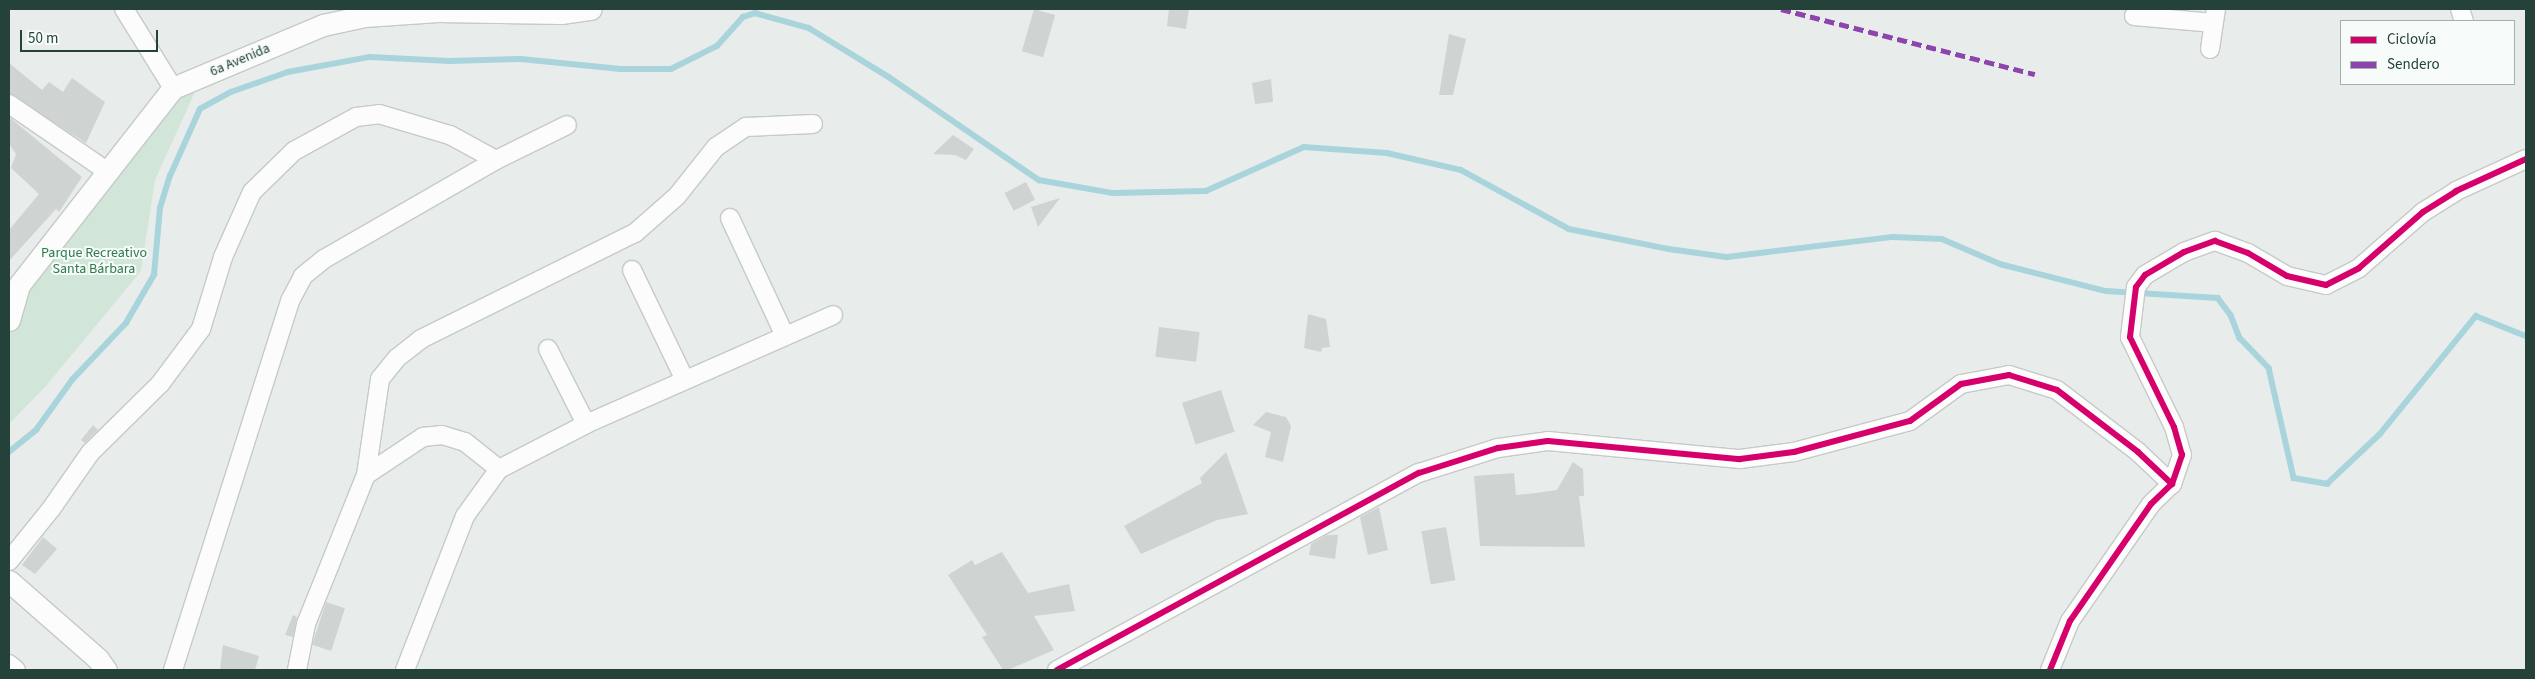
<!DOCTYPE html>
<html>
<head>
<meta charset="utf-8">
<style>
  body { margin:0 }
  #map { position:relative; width:2535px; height:679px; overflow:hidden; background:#e8edeb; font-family:"Source Sans 3",sans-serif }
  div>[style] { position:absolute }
  .green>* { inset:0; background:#d1e6d8 }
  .stream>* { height:5.5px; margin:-2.75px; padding:0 2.75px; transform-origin:2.75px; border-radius:2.75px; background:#a9d4db }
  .building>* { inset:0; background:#cfd4d2; transform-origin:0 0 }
  .roads { filter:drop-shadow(1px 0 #c5cac8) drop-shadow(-1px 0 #c5cac8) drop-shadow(0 1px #c5cac8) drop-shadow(0 -1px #c5cac8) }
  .minor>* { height:18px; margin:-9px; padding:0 9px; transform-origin:9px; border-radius:9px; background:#fcfcfc }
  .tertiary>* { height:21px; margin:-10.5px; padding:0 10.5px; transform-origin:10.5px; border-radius:10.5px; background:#fcfcfc }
  .quiet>* { height:5px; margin-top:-2.5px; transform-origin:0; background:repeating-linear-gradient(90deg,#8e44ad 0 10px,transparent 0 15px) }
  .cycleway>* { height:6px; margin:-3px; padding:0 3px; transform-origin:3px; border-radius:3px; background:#d6006c }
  span { translate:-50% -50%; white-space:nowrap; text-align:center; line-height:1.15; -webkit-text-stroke:4px #f7fbf9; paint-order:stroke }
  .street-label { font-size:14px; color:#24423a }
  .park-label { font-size:14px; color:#2d7a4b }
  .frame { position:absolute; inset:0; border:10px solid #24423a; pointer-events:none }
  .legend { position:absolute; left:2340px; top:20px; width:175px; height:65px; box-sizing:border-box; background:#f7fbf9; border:1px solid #a3b1ad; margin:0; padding:6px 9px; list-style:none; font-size:15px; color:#24423a }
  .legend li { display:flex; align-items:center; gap:10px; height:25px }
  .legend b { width:25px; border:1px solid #a3b1ad }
  .scale { position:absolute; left:20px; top:30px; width:138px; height:22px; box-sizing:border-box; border:2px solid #24423a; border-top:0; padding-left:6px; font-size:15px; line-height:18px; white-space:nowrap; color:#24423a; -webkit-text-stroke:4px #f7fbf9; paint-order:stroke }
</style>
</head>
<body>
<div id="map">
  <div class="green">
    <i style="clip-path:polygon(184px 90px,194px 94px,155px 180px,141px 271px,46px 386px,9px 424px,9px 329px,23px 284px)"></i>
  </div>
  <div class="stream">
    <i style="left:9px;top:452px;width:35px;rotate:-39deg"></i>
    <i style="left:36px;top:430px;width:62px;rotate:-54.2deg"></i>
    <i style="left:72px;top:380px;width:79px;rotate:-46.5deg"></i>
    <i style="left:126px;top:323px;width:56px;rotate:-59.7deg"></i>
    <i style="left:154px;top:275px;width:67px;rotate:-84.9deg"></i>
    <i style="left:160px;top:208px;width:34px;rotate:-73deg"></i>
    <i style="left:170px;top:176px;width:73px;rotate:-65.9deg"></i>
    <i style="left:200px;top:109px;width:35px;rotate:-29deg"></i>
    <i style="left:231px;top:92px;width:60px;rotate:-19.3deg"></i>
    <i style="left:288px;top:72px;width:83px;rotate:-10.4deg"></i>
    <i style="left:370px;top:57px;width:79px;rotate:2.9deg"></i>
    <i style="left:449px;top:61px;width:72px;rotate:-1.6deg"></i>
    <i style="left:521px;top:59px;width:100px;rotate:5.7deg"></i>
    <i style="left:621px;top:69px;width:50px"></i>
    <i style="left:671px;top:69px;width:51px;rotate:-26.6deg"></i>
    <i style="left:717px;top:46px;width:39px;rotate:-48deg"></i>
    <i style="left:743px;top:17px;width:13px;rotate:-18deg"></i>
    <i style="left:755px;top:13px;width:56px;rotate:15.5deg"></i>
    <i style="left:809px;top:28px;width:94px;rotate:31.5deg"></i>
    <i style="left:889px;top:77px;width:182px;rotate:34.5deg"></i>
    <i style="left:1039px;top:180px;width:75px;rotate:10deg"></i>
    <i style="left:1113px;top:193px;width:93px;rotate:-1.2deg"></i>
    <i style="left:1206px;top:191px;width:107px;rotate:-24.2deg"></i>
    <i style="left:1304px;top:147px;width:83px;rotate:4.1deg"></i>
    <i style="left:1387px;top:153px;width:76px;rotate:12.9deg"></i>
    <i style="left:1461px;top:170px;width:123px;rotate:28.6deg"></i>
    <i style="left:1569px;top:229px;width:102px;rotate:11.3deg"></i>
    <i style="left:1669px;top:249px;width:59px;rotate:7.9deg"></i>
    <i style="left:1727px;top:257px;width:167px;rotate:-6.9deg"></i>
    <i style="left:1893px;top:237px;width:49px;rotate:2.3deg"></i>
    <i style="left:1942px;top:239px;width:63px;rotate:23.3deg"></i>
    <i style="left:2000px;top:264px;width:109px;rotate:14.3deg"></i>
    <i style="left:2106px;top:291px;width:112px;rotate:3.6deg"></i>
    <i style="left:2218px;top:298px;width:21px;rotate:53deg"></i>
    <i style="left:2231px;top:315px;width:25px;rotate:69deg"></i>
    <i style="left:2240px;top:338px;width:42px;rotate:46deg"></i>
    <i style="left:2269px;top:368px;width:113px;rotate:77.2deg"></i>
    <i style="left:2294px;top:478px;width:34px;rotate:10deg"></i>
    <i style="left:2327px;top:484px;width:73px;rotate:-43.3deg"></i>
    <i style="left:2380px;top:434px;width:152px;rotate:-50.9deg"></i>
    <i style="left:2476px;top:316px;width:54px;rotate:21.8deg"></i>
  </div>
  <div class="building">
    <i style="left:1034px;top:9px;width:22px;height:44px;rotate:16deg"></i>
    <i style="clip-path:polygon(1169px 9px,1189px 9px,1186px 29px,1167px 26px)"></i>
    <i style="clip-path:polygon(1449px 34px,1466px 39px,1453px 95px,1439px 95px)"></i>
    <i style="clip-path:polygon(9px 63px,42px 90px,49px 82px,63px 92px,72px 78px,105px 102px,86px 143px,9px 94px)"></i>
    <i style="clip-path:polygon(1271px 79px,1273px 102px,1255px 104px,1252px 83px)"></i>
    <i style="clip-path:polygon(9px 117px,82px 177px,59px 212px,56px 209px,9px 261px,9px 230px,39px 194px,11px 168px,16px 154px,9px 144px)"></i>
    <i style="clip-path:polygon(953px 135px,974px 149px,966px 160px,955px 155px,933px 154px)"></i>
    <i style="left:1026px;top:182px;width:20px;height:24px;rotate:63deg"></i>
    <i style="clip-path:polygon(1060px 198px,1038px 227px,1031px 207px)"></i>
    <i style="clip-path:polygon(1308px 314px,1326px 319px,1330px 347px,1322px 348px,1321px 352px,1304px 348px)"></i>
    <i style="left:1159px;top:327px;width:41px;height:30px;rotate:7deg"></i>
    <i style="left:1221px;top:390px;width:44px;height:41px;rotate:72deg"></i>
    <i style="clip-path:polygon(1266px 412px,1286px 417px,1291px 426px,1283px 462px,1265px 457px,1271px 432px,1253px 425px)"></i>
    <i style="clip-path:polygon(93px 425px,98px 430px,85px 443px,81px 440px)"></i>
    <i style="clip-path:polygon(1226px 452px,1248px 514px,1217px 520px,1141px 554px,1124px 526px,1202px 483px,1200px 478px)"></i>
    <i style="clip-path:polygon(1573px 462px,1583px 469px,1584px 496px,1579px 496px,1585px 547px,1480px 546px,1474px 476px,1514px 473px,1516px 495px,1536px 493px,1557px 490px)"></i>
    <i style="clip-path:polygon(1379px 507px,1388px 550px,1368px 555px,1360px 517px)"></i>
    <i style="left:1446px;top:527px;width:54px;height:25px;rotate:80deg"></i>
    <i style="clip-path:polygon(1327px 535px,1338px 535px,1335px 559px,1309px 555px,1311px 544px)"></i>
    <i style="clip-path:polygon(43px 537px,57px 549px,35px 574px,22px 565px)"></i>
    <i style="clip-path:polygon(1002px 552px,1028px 593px,1069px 584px,1075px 611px,1034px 616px,1054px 650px,1008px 670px,1003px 670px,982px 637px,987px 635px,948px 575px,972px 560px,975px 565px)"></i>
    <i style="left:326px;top:602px;width:20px;height:45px;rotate:18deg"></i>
    <i style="clip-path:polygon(293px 615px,297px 617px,293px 637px,285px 635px)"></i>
    <i style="clip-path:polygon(223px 645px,259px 656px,255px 670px,220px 670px)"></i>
  </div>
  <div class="roads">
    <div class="minor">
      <i style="left:124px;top:9px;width:93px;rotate:58.2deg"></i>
      <i style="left:2460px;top:9px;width:13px;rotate:72deg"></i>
      <i style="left:2134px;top:16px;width:80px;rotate:5deg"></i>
      <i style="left:2210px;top:49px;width:40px;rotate:-81.5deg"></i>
      <i style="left:9px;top:104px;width:119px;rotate:34.4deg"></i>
      <i style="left:730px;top:218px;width:130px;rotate:65deg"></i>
      <i style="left:632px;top:270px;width:122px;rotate:64.3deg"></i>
      <i style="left:548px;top:349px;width:84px;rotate:63.1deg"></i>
      <i style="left:366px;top:475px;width:69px;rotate:-33.7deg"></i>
      <i style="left:423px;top:437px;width:19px;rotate:-6deg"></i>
      <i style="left:442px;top:435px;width:24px;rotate:17deg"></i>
      <i style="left:465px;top:442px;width:43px;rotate:38.5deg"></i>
      <i style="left:9px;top:561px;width:67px;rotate:-51.1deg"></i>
      <i style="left:51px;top:509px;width:68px;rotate:-55.1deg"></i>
      <i style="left:90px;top:453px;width:98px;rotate:-44.6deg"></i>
      <i style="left:160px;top:384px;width:69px;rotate:-53.3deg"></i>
      <i style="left:201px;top:329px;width:75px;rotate:-73deg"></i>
      <i style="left:223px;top:257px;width:71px;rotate:-66deg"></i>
      <i style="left:252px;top:192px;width:59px;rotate:-44.3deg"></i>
      <i style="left:294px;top:151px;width:71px;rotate:-28.7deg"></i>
      <i style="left:356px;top:117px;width:23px;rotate:-7deg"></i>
      <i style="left:379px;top:114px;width:74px;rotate:16.5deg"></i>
      <i style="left:450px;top:135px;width:52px;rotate:28.5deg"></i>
      <i style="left:9px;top:664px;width:9px;rotate:41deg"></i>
      <i style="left:173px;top:670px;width:389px;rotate:-72.4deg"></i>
      <i style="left:291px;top:299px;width:26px;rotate:-62deg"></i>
      <i style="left:303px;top:276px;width:27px;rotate:-39deg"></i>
      <i style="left:324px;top:259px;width:198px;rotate:-29.9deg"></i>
      <i style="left:496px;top:160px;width:79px;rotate:-26.2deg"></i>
      <i style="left:297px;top:670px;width:47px;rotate:-78.9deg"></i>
      <i style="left:306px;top:624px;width:161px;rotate:-68.1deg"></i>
      <i style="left:366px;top:475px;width:97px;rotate:-81.7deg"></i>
      <i style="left:380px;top:379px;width:27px;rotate:-51deg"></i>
      <i style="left:397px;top:358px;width:31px;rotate:-38deg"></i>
      <i style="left:421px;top:339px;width:239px;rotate:-26.4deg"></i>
      <i style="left:635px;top:233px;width:56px;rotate:-41.4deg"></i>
      <i style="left:677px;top:196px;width:63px;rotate:-51.5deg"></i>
      <i style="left:716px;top:147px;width:36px;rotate:-34deg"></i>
      <i style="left:746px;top:127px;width:67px;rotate:-2.6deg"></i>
      <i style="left:405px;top:670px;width:165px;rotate:-68.7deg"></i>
      <i style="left:465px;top:516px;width:58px;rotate:-54.1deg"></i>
      <i style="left:499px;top:469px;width:98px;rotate:-27.3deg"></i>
      <i style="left:586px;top:424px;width:270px;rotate:-23.8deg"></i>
      <i style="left:1057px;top:670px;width:412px;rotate:-28.6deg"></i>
      <i style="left:1419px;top:473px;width:83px;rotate:-17.6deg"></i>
      <i style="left:1498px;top:448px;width:50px;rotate:-8deg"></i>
      <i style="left:1548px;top:441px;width:193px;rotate:5.4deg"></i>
      <i style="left:1740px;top:459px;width:54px;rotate:-7.4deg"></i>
      <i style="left:1794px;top:452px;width:120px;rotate:-15deg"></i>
      <i style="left:1910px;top:421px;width:63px;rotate:-36deg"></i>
      <i style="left:1961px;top:384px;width:49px;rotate:-10.6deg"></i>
      <i style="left:2009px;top:375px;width:50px;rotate:17.4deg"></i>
      <i style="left:2057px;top:390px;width:102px;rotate:37.4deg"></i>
      <i style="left:2138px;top:452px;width:47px;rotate:43.3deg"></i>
      <i style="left:2050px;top:670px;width:53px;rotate:-67.8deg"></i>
      <i style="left:2070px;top:621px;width:142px;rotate:-55.3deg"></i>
      <i style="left:2151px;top:504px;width:29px;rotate:-44deg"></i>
      <i style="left:2172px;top:484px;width:31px;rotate:-71deg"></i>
      <i style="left:2182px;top:455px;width:29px;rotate:-106deg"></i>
      <i style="left:2174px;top:427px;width:100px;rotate:-116.1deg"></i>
      <i style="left:2130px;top:337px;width:50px;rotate:-83.2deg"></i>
      <i style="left:2136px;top:287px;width:15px;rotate:-53deg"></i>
      <i style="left:2145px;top:275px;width:45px;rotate:-30.5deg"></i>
      <i style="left:2184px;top:252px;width:33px;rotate:-20deg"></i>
      <i style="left:2215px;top:241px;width:35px;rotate:20deg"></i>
      <i style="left:2248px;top:253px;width:45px;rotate:30.5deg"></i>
      <i style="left:2287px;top:276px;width:40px;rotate:13deg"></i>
      <i style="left:2326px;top:285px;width:37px;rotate:-27deg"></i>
      <i style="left:2359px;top:268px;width:85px;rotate:-41.2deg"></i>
      <i style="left:2423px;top:212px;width:39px;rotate:-32deg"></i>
      <i style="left:2456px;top:191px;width:77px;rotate:-24.6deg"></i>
    </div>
    <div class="tertiary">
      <i style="left:9px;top:320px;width:36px;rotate:-74deg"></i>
      <i style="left:19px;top:285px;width:250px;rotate:-52deg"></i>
      <i style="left:173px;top:88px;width:163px;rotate:-22.8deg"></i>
      <i style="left:323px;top:25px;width:43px;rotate:-12.1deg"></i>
      <i style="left:365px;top:16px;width:73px;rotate:-3.9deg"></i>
      <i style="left:438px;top:11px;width:123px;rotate:0.9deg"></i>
      <i style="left:561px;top:13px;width:30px;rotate:-8deg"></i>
      <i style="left:9px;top:581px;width:118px;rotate:41.2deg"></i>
      <i style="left:98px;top:659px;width:14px;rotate:54deg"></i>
    </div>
  </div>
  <div class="quiet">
    <i style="left:1781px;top:9px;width:262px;rotate:14.4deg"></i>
  </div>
  <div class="cycleway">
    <i style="left:1057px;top:670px;width:412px;rotate:-28.6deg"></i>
    <i style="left:1419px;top:473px;width:83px;rotate:-17.6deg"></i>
    <i style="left:1498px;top:448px;width:50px;rotate:-8deg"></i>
    <i style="left:1548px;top:441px;width:193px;rotate:5.4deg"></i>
    <i style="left:1740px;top:459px;width:54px;rotate:-7.4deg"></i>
    <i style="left:1794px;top:452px;width:120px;rotate:-15deg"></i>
    <i style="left:1910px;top:421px;width:63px;rotate:-36deg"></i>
    <i style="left:1961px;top:384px;width:49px;rotate:-10.6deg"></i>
    <i style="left:2009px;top:375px;width:50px;rotate:17.4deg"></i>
    <i style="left:2057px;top:390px;width:102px;rotate:37.4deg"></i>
    <i style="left:2138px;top:452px;width:47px;rotate:43.3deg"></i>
    <i style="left:2050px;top:670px;width:53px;rotate:-67.8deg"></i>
    <i style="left:2070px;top:621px;width:142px;rotate:-55.3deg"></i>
    <i style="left:2151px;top:504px;width:29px;rotate:-44deg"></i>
    <i style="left:2172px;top:484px;width:31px;rotate:-71deg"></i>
    <i style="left:2182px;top:455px;width:29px;rotate:-106deg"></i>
    <i style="left:2174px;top:427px;width:100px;rotate:-116.1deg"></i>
    <i style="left:2130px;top:337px;width:50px;rotate:-83.2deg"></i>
    <i style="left:2136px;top:287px;width:15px;rotate:-53deg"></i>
    <i style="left:2145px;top:275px;width:45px;rotate:-30.5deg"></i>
    <i style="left:2184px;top:252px;width:33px;rotate:-20deg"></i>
    <i style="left:2215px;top:241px;width:35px;rotate:20deg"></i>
    <i style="left:2248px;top:253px;width:45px;rotate:30.5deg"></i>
    <i style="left:2287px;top:276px;width:40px;rotate:13deg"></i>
    <i style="left:2326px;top:285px;width:37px;rotate:-27deg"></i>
    <i style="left:2359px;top:268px;width:85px;rotate:-41.2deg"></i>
    <i style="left:2423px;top:212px;width:39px;rotate:-32deg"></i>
    <i style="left:2456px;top:191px;width:77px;rotate:-24.6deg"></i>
  </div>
  <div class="street-label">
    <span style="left:240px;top:60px;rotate:-23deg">6a Avenida</span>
  </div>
  <div class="park-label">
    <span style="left:94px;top:261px">Parque Recreativo<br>Santa Bárbara</span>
  </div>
  <div class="frame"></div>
  <ul class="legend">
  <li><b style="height:6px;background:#d6006c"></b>Ciclovía</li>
  <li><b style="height:6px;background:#8e44ad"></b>Sendero</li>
  </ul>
  <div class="scale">50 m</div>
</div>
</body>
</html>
